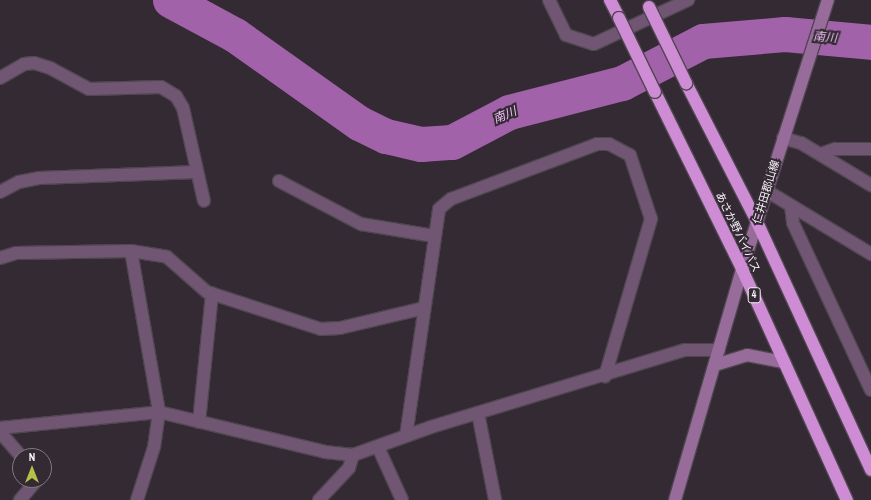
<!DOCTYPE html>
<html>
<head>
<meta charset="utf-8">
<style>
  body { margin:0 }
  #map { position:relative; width:871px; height:500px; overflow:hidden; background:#332a33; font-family:"Archivo Narrow","Noto Sans JP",sans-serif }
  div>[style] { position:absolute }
  .river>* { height:35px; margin:-17.5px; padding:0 17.5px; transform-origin:17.5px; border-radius:17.5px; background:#a262a9 }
  .roads { filter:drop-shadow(1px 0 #4f464f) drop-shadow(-1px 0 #4f464f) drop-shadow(0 1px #4f464f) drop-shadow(0 -1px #4f464f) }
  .street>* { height:12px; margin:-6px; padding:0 6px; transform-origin:6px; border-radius:6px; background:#715674 }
  .secondary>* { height:12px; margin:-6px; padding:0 6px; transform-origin:6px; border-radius:6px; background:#976c9b }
  .highway>* { height:12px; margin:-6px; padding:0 6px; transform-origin:6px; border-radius:6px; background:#ce8cd5 }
  .bridges { filter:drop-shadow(1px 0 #4f464f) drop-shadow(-1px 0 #4f464f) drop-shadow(0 1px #4f464f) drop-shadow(0 -1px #4f464f) }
  .highway-bridge>* { height:12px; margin:-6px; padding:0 6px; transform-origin:6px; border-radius:6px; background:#ce8cd5 }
  span { translate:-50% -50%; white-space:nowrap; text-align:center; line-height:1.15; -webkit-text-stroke:4px #332a33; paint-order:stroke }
  .shield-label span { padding:1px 3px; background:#332a33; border:1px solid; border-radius:3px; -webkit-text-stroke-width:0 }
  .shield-label { font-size:10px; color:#f8f3f9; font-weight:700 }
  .street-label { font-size:11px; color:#f8f3f9 }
  .water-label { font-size:12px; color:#f3c0f8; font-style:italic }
  .north { position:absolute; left:12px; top:448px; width:40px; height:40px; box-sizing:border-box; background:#332a33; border:1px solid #827a82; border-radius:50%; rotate:0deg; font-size:11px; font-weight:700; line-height:16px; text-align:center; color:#f8f3f9 }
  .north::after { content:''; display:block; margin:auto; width:14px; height:18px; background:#b7c147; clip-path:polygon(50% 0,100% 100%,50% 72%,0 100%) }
</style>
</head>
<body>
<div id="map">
  <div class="river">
    <i style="left:170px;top:0;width:74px;rotate:28.3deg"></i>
    <i style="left:235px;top:35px;width:152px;rotate:35.4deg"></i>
    <i style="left:359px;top:123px;width:30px;rotate:26deg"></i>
    <i style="left:386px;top:136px;width:36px;rotate:13deg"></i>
    <i style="left:421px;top:144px;width:31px;rotate:-4deg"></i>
    <i style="left:452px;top:142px;width:64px;rotate:-27.8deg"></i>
    <i style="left:509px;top:112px;width:117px;rotate:-14.4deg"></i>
    <i style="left:622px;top:83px;width:91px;rotate:-27.4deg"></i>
    <i style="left:703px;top:41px;width:82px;rotate:-4.9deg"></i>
    <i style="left:785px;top:34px;width:86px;rotate:5.3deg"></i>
  </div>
  <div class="roads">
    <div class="street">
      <i style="left:549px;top:0;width:39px;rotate:64deg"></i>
      <i style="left:566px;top:35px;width:29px;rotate:18deg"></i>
      <i style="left:594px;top:44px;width:104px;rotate:-25.1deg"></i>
      <i style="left:0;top:78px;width:28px;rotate:-30deg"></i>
      <i style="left:24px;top:64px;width:10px;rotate:-6deg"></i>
      <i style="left:34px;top:63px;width:17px;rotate:17deg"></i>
      <i style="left:50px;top:68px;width:44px;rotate:28.3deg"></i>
      <i style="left:89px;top:89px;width:72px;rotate:-1.6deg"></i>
      <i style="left:161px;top:87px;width:17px;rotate:31deg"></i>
      <i style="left:176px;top:96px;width:14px;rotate:60deg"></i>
      <i style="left:183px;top:108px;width:95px;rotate:77.3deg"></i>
      <i style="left:783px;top:138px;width:19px;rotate:16deg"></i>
      <i style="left:801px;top:143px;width:82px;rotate:31deg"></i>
      <i style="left:821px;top:154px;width:15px;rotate:-20deg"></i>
      <i style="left:835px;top:149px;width:36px"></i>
      <i style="left:279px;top:181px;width:93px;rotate:27.7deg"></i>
      <i style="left:361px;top:224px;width:74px;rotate:9.3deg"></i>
      <i style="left:767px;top:191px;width:122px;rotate:31.2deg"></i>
      <i style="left:0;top:192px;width:21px;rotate:-28deg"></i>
      <i style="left:19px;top:182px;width:20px;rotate:-11deg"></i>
      <i style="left:39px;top:178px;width:158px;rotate:-2.2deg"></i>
      <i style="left:791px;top:206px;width:17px;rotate:83deg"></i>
      <i style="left:793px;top:223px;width:184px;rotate:65deg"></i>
      <i style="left:131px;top:251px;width:36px;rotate:9deg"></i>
      <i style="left:167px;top:257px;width:53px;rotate:41.2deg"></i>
      <i style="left:207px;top:292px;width:120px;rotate:18deg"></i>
      <i style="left:321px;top:329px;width:19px;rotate:-3deg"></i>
      <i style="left:340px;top:328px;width:86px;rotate:-13.4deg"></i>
      <i style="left:0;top:258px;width:17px;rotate:-17deg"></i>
      <i style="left:16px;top:253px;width:115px;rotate:-1deg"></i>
      <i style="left:131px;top:251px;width:163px;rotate:80.1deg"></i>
      <i style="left:159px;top:412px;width:35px;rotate:98deg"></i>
      <i style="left:154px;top:447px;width:56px;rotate:107.8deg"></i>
      <i style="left:478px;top:413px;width:89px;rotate:78.9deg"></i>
      <i style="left:199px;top:422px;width:129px;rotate:-84.2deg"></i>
      <i style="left:0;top:428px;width:160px;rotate:-5.7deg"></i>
      <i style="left:159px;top:412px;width:171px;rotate:13.5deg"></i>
      <i style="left:325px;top:452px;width:28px;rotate:6deg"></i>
      <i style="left:353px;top:455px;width:83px;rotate:-19.7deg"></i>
      <i style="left:431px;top:427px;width:265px;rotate:-16.9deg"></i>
      <i style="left:685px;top:350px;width:34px"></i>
      <i style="left:0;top:432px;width:32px;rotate:49deg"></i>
      <i style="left:406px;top:436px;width:229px;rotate:-81.7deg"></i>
      <i style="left:439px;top:209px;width:16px;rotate:-40deg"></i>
      <i style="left:451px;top:199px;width:156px;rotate:-20.6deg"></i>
      <i style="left:597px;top:144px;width:12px"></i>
      <i style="left:609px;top:144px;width:24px;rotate:28deg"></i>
      <i style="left:630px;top:155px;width:67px;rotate:71.8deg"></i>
      <i style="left:651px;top:219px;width:164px;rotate:106.3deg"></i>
      <i style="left:378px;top:447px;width:58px;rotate:65.6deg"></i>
      <i style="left:20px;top:500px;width:26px;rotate:-50deg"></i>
      <i style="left:319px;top:500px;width:44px;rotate:-46.8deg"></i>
      <i style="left:349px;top:468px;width:14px;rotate:-73deg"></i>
    </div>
    <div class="secondary">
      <i style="left:715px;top:365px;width:34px;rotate:-17deg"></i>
      <i style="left:747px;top:355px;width:38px;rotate:11deg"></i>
      <i style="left:675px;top:500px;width:241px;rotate:-73.8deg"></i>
      <i style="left:742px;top:269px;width:282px;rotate:-72.3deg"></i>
    </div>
    <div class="highway">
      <i style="left:610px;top:0;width:20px;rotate:63deg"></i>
      <i style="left:686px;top:83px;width:156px;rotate:62.9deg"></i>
      <i style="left:757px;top:222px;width:273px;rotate:65.3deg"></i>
      <i style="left:655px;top:92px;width:197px;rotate:63.8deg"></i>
      <i style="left:742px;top:269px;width:254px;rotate:65.6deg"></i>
    </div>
  </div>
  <div class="bridges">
    <div class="highway-bridge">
      <i style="left:649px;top:7px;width:85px;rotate:64deg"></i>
      <i style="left:619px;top:18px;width:82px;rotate:64.1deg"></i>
    </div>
  </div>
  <div class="shield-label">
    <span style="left:754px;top:295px">4</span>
  </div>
  <div class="street-label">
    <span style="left:766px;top:192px;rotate:-73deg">仁井田郡山線</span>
    <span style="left:738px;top:232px;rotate:64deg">あさか野バイパス</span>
  </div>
  <div class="water-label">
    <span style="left:825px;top:38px;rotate:5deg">南川</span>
    <span style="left:505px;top:116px;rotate:-23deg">南川</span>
  </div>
  <div class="north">N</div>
</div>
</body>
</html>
